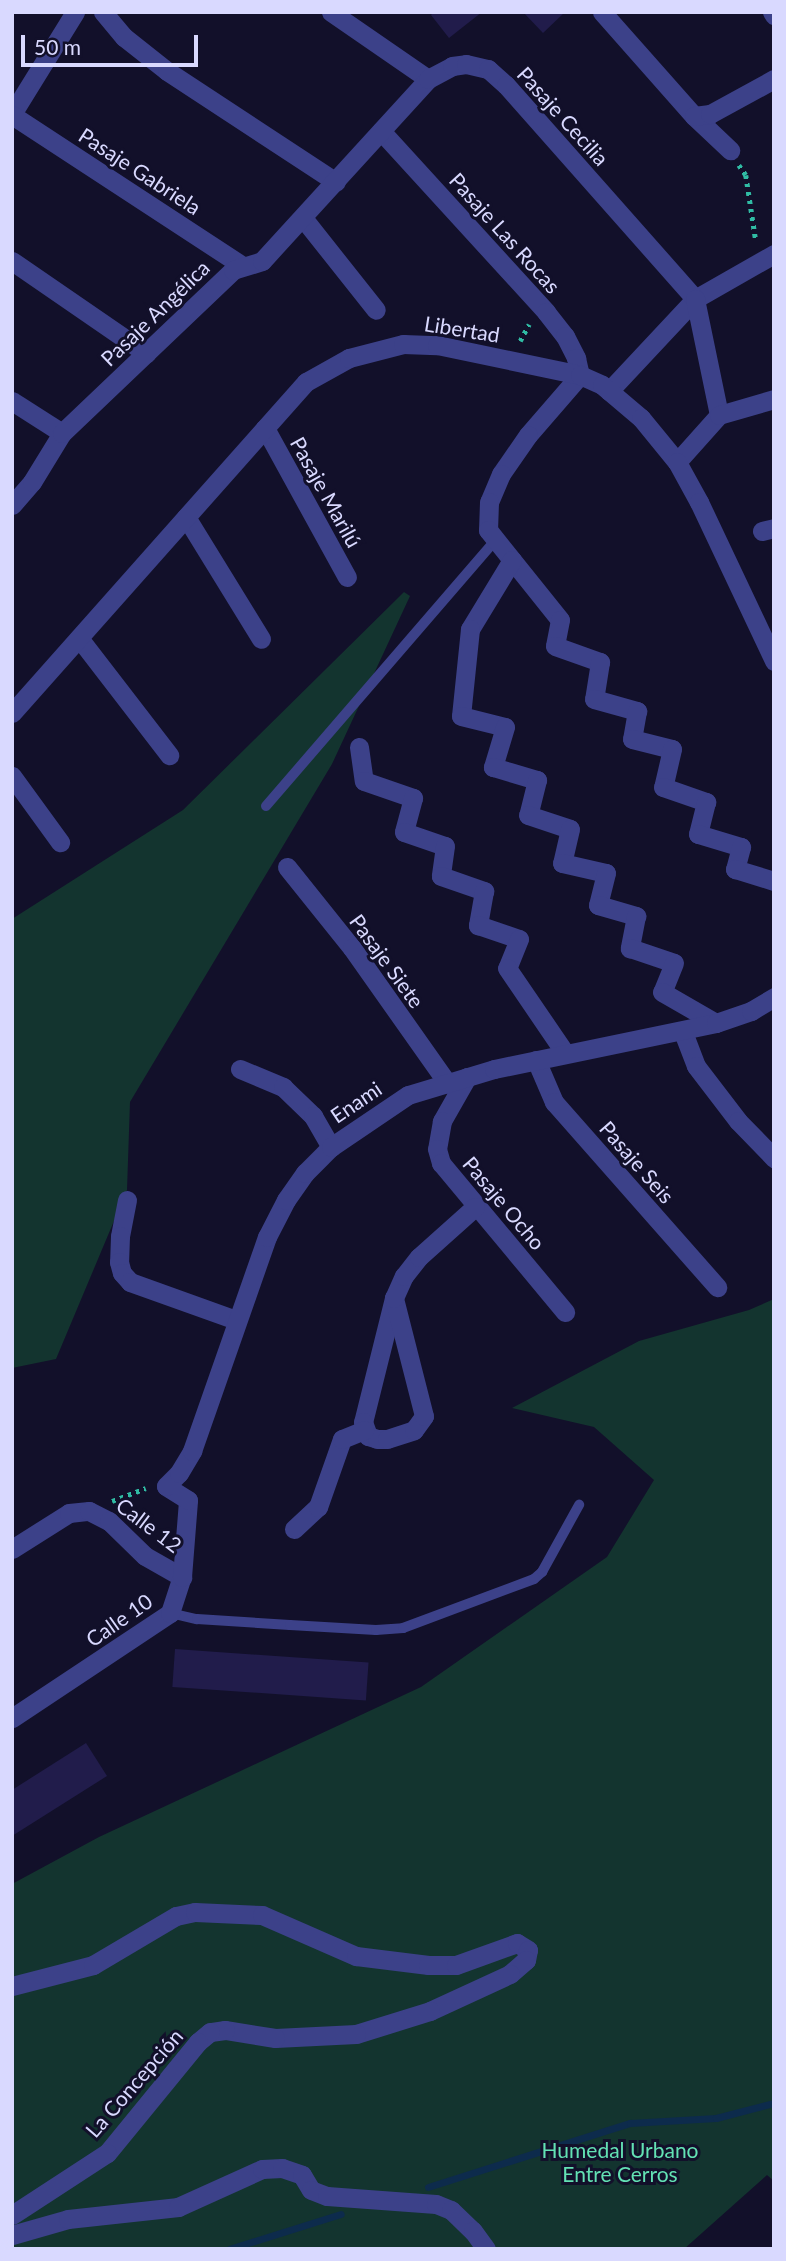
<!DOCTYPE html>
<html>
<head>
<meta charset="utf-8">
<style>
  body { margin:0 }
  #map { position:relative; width:786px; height:2261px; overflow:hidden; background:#12102a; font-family:Lato,sans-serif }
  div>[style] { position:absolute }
  .green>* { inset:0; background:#13342f }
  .stream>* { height:7px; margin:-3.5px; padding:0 3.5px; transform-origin:3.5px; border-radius:3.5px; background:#0d2b4c }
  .building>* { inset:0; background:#211c4b; transform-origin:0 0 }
  .path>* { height:4.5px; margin-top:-2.25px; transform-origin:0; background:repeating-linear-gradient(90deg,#30bca4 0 3.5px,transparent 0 8.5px) }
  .lane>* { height:10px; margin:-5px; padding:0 5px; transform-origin:5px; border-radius:5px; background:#3c4189 }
  .street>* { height:19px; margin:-9.5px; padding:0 9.5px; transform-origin:9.5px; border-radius:9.5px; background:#3c4189 }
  span { translate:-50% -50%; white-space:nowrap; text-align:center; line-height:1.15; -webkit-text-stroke:6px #12102a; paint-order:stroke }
  .street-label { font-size:21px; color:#d9d9ff }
  .park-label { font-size:21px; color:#63e1b4 }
  .frame { position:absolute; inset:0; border:14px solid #d9d9ff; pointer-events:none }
  .scale { position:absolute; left:21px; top:35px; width:177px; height:32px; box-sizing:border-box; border:4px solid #d9d9ff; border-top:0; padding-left:9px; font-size:21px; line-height:24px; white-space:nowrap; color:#d9d9ff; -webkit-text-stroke:5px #12102a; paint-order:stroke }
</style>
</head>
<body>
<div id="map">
  <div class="green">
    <i style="clip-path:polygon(404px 592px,410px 596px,332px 764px,130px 1102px,127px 1190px,56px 1359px,12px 1368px,12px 919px,183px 810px)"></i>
    <i style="clip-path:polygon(774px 1299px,774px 2181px,767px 2175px,684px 2249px,12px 2249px,12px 1884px,99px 1837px,421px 1687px,607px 1557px,654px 1480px,594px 1427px,512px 1408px,639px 1341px,749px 1310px)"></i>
  </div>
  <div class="stream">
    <i style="left:428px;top:2187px;width:212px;rotate:-17.6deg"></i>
    <i style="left:630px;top:2123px;width:86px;rotate:-3.3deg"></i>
    <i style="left:716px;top:2118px;width:60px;rotate:-14.5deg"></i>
    <i style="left:229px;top:2249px;width:117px;rotate:-17.4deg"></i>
  </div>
  <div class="building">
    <i style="clip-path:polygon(434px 12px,482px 12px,449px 38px,431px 15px)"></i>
    <i style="clip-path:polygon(523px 12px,565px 12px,543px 33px)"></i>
    <i style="left:175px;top:1649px;width:194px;height:38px;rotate:4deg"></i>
    <i style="clip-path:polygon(86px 1743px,107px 1776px,12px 1836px,12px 1790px)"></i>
  </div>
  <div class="path">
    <i style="left:739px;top:165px;width:12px;rotate:55deg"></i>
    <i style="left:746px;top:175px;width:67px;rotate:81.4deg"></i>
    <i style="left:520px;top:341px;width:19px;rotate:-62deg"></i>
    <i style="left:112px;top:1501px;width:36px;rotate:-21deg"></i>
  </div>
  <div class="lane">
    <i style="left:266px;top:806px;width:349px;rotate:-49.2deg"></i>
    <i style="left:170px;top:1613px;width:28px;rotate:13deg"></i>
    <i style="left:197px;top:1619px;width:93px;rotate:3.7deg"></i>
    <i style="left:290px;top:1625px;width:86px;rotate:3.3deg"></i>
    <i style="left:376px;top:1630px;width:27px;rotate:-4deg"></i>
    <i style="left:403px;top:1628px;width:140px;rotate:-20.5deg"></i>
    <i style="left:534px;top:1579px;width:11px;rotate:-41deg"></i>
    <i style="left:542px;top:1572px;width:77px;rotate:-61.1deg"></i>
  </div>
  <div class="street">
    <i style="left:103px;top:12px;width:33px;rotate:50deg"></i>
    <i style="left:124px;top:37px;width:55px;rotate:38.3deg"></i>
    <i style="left:167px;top:71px;width:202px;rotate:33.3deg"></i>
    <i style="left:331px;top:12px;width:118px;rotate:34.6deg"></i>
    <i style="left:602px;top:12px;width:139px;rotate:48.5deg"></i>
    <i style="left:694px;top:116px;width:50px;rotate:43.4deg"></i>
    <i style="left:772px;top:12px;width:4px;rotate:56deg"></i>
    <i style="left:12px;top:114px;width:120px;rotate:-58.3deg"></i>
    <i style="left:12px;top:115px;width:276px;rotate:33.2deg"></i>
    <i style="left:694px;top:116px;width:16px;rotate:-7deg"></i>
    <i style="left:710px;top:114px;width:73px;rotate:-28.7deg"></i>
    <i style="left:381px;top:131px;width:245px;rotate:47.6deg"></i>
    <i style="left:546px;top:312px;width:31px;rotate:52deg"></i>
    <i style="left:565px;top:336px;width:25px;rotate:63deg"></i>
    <i style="left:576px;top:358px;width:17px;rotate:77deg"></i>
    <i style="left:580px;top:375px;width:79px;rotate:130.9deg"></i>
    <i style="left:528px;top:435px;width:47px;rotate:124.7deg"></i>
    <i style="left:501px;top:474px;width:30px;rotate:113deg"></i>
    <i style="left:489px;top:502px;width:28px;rotate:92deg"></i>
    <i style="left:488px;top:530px;width:115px;rotate:51.3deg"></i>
    <i style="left:560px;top:620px;width:26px;rotate:101deg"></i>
    <i style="left:555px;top:646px;width:48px;rotate:19.6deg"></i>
    <i style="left:600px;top:662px;width:37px;rotate:99deg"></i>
    <i style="left:594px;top:699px;width:45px;rotate:15.6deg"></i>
    <i style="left:637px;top:711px;width:28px;rotate:100deg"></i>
    <i style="left:632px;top:739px;width:41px;rotate:14deg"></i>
    <i style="left:672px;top:749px;width:39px;rotate:103deg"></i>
    <i style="left:663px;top:787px;width:46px;rotate:19.2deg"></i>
    <i style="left:706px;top:802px;width:33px;rotate:104deg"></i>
    <i style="left:698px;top:834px;width:45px;rotate:16.8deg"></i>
    <i style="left:741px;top:847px;width:23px;rotate:105deg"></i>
    <i style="left:735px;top:869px;width:41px;rotate:17.1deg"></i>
    <i style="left:303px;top:218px;width:117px;rotate:51.6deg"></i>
    <i style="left:12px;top:261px;width:163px;rotate:34.5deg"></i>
    <i style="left:609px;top:391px;width:126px;rotate:-46.9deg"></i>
    <i style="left:695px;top:299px;width:91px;rotate:-29.7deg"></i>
    <i style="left:12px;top:401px;width:59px;rotate:32.6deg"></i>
    <i style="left:265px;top:428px;width:170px;rotate:61.2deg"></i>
    <i style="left:677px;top:462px;width:63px;rotate:-48.2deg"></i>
    <i style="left:12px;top:505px;width:30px;rotate:-49deg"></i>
    <i style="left:32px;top:482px;width:57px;rotate:-58.5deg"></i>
    <i style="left:62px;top:433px;width:236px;rotate:-43.6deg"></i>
    <i style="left:233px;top:270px;width:30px;rotate:-17deg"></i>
    <i style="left:262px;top:261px;width:246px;rotate:-47.6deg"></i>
    <i style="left:428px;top:79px;width:27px;rotate:-28deg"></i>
    <i style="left:452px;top:66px;width:14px;rotate:-8deg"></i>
    <i style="left:466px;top:64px;width:23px;rotate:13deg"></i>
    <i style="left:488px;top:69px;width:24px;rotate:42deg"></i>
    <i style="left:506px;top:85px;width:286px;rotate:48.5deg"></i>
    <i style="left:695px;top:299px;width:118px;rotate:78.3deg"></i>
    <i style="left:719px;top:415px;width:57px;rotate:-16.2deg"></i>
    <i style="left:186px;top:517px;width:143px;rotate:58.4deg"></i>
    <i style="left:762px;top:531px;width:12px;rotate:-14deg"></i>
    <i style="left:512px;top:560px;width:81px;rotate:121.3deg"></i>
    <i style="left:470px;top:629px;width:87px;rotate:95.9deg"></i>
    <i style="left:461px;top:716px;width:45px;rotate:14deg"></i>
    <i style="left:505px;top:727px;width:42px;rotate:106.7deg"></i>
    <i style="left:493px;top:767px;width:46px;rotate:16.5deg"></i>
    <i style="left:537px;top:780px;width:36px;rotate:104deg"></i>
    <i style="left:528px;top:815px;width:44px;rotate:18.4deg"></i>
    <i style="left:570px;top:829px;width:35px;rotate:103deg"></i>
    <i style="left:562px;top:863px;width:45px;rotate:12.8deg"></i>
    <i style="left:606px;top:873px;width:33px;rotate:104deg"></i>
    <i style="left:598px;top:905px;width:40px;rotate:16deg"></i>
    <i style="left:636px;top:916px;width:33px;rotate:101deg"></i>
    <i style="left:630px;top:948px;width:46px;rotate:18.8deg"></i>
    <i style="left:674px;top:963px;width:31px;rotate:112deg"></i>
    <i style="left:662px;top:992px;width:62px;rotate:29.9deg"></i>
    <i style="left:79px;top:638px;width:148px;rotate:52.4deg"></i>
    <i style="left:12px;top:713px;width:443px;rotate:-48.4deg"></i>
    <i style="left:306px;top:382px;width:49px;rotate:-29.2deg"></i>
    <i style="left:349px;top:358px;width:56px;rotate:-14.5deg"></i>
    <i style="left:403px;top:344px;width:34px;rotate:2deg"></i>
    <i style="left:437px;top:345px;width:146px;rotate:11.8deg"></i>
    <i style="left:580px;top:375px;width:24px;rotate:24deg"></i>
    <i style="left:602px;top:385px;width:51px;rotate:40.2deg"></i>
    <i style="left:641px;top:418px;width:57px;rotate:50.7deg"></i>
    <i style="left:677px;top:462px;width:46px;rotate:61.2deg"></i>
    <i style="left:699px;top:502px;width:176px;rotate:64.7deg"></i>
    <i style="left:359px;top:747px;width:34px;rotate:82deg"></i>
    <i style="left:364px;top:781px;width:52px;rotate:19.1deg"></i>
    <i style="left:413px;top:798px;width:35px;rotate:105deg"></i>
    <i style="left:404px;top:832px;width:43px;rotate:18.9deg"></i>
    <i style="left:445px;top:846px;width:30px;rotate:98deg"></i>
    <i style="left:441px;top:876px;width:46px;rotate:19.2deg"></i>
    <i style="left:484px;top:891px;width:35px;rotate:100deg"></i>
    <i style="left:478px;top:925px;width:43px;rotate:18.9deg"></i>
    <i style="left:519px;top:939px;width:31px;rotate:112deg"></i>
    <i style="left:507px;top:968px;width:103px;rotate:55.7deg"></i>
    <i style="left:12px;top:776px;width:82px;rotate:54deg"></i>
    <i style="left:287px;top:867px;width:104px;rotate:51.3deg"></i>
    <i style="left:352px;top:948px;width:166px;rotate:54.8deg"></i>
    <i style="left:683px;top:1032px;width:36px;rotate:69deg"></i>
    <i style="left:696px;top:1066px;width:69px;rotate:52.6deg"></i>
    <i style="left:738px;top:1121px;width:52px;rotate:45.8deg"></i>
    <i style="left:536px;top:1060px;width:46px;rotate:66.8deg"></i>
    <i style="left:554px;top:1102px;width:247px;rotate:48.6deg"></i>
    <i style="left:240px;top:1069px;width:47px;rotate:22.7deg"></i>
    <i style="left:283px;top:1087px;width:42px;rotate:44deg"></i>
    <i style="left:313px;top:1116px;width:36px;rotate:60deg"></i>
    <i style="left:467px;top:1077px;width:51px;rotate:119.6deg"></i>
    <i style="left:442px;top:1121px;width:28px;rotate:100deg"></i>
    <i style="left:437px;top:1149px;width:15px;rotate:74deg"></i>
    <i style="left:441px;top:1163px;width:194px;rotate:50.2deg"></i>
    <i style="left:127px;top:1200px;width:37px;rotate:101deg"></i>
    <i style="left:120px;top:1236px;width:26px;rotate:92deg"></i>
    <i style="left:119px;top:1262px;width:11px;rotate:75deg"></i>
    <i style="left:122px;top:1273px;width:12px;rotate:48deg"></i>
    <i style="left:130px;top:1282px;width:113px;rotate:19.7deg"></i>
    <i style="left:394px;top:1298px;width:128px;rotate:104deg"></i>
    <i style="left:363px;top:1422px;width:15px;rotate:70deg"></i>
    <i style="left:368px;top:1436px;width:9px;rotate:18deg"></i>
    <i style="left:377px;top:1439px;width:10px"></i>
    <i style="left:387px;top:1439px;width:28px;rotate:-18deg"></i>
    <i style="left:414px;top:1430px;width:17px;rotate:-54deg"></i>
    <i style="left:424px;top:1416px;width:122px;rotate:-104.3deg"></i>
    <i style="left:394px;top:1298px;width:24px;rotate:-66deg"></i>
    <i style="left:404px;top:1276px;width:24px;rotate:-52deg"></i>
    <i style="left:419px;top:1257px;width:75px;rotate:-41.8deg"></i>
    <i style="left:294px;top:1529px;width:33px;rotate:-43deg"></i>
    <i style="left:318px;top:1507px;width:72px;rotate:-70.6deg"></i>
    <i style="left:342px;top:1439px;width:24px;rotate:-22deg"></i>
    <i style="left:12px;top:1549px;width:67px;rotate:-32.3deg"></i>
    <i style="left:69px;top:1513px;width:20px;rotate:-6deg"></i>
    <i style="left:89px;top:1511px;width:22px;rotate:27deg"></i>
    <i style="left:109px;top:1521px;width:50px;rotate:44.2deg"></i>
    <i style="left:145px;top:1556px;width:43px;rotate:29.6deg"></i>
    <i style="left:12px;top:1718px;width:190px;rotate:-33.6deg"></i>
    <i style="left:170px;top:1613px;width:38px;rotate:-72deg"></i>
    <i style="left:182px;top:1577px;width:77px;rotate:-85.5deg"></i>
    <i style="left:188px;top:1500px;width:26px;rotate:-148deg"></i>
    <i style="left:166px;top:1486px;width:18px;rotate:-45deg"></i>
    <i style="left:179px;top:1473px;width:26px;rotate:-59deg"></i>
    <i style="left:192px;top:1451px;width:227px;rotate:-70.7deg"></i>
    <i style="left:267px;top:1237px;width:42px;rotate:-62.8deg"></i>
    <i style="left:286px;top:1200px;width:33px;rotate:-55deg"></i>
    <i style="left:305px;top:1173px;width:37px;rotate:-45deg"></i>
    <i style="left:331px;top:1147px;width:93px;rotate:-34deg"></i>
    <i style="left:408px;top:1095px;width:90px;rotate:-16.8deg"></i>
    <i style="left:494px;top:1069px;width:227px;rotate:-11.7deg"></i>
    <i style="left:716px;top:1023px;width:37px;rotate:-19deg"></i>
    <i style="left:751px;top:1011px;width:27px;rotate:-31deg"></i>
    <i style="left:12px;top:1986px;width:84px;rotate:-14.5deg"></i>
    <i style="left:93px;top:1965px;width:96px;rotate:-30.6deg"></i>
    <i style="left:176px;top:1916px;width:19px;rotate:-12deg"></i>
    <i style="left:195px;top:1912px;width:67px;rotate:2.6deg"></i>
    <i style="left:262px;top:1915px;width:103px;rotate:23.6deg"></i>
    <i style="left:356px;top:1956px;width:73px;rotate:7.1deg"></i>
    <i style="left:428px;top:1965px;width:28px"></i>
    <i style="left:456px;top:1965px;width:65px;rotate:-19.8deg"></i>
    <i style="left:517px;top:1943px;width:13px;rotate:32deg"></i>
    <i style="left:528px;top:1950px;width:10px;rotate:101deg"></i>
    <i style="left:526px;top:1960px;width:21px;rotate:139deg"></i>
    <i style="left:510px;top:1974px;width:88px;rotate:155.2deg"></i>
    <i style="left:430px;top:2011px;width:77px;rotate:162.7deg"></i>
    <i style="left:356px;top:2034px;width:81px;rotate:177.2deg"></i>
    <i style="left:275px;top:2038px;width:51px;rotate:-170.9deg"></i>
    <i style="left:225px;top:2030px;width:15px;rotate:172deg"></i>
    <i style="left:210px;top:2032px;width:16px;rotate:140deg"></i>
    <i style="left:198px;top:2042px;width:144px;rotate:129.3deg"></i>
    <i style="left:107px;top:2153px;width:113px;rotate:146.9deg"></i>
    <i style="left:12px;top:2235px;width:58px;rotate:-15.9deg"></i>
    <i style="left:68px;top:2219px;width:111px;rotate:-6.2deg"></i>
    <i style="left:178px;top:2207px;width:92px;rotate:-24.3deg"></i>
    <i style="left:262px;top:2169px;width:20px;rotate:-3deg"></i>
    <i style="left:282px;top:2168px;width:21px;rotate:19deg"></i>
    <i style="left:302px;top:2175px;width:17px;rotate:59deg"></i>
    <i style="left:311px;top:2190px;width:17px;rotate:21deg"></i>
    <i style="left:327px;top:2196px;width:109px;rotate:4.2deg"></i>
    <i style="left:436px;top:2204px;width:16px;rotate:22deg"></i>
    <i style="left:451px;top:2210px;width:30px;rotate:44deg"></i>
    <i style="left:473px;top:2231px;width:22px;rotate:54deg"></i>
  </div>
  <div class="street-label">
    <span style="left:563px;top:116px;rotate:48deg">Pasaje Cecilia</span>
    <span style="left:140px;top:171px;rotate:33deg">Pasaje Gabriela</span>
    <span style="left:505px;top:233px;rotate:48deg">Pasaje Las Rocas</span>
    <span style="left:155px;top:313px;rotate:-44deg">Pasaje Angélica</span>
    <span style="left:462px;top:329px;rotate:9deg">Libertad</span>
    <span style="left:326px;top:492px;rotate:61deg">Pasaje Marilú</span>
    <span style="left:387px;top:961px;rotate:54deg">Pasaje Siete</span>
    <span style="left:356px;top:1102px;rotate:-34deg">Enami</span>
    <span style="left:637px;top:1162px;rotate:49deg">Pasaje Seis</span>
    <span style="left:504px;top:1203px;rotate:50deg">Pasaje Ocho</span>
    <span style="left:149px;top:1525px;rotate:37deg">Calle 12</span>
    <span style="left:119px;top:1620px;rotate:-35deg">Calle 10</span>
    <span style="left:134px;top:2083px;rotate:-49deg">La Concepción</span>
  </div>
  <div class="park-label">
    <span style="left:620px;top:2162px">Humedal Urbano<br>Entre Cerros</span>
  </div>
  <div class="frame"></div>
  <div class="scale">50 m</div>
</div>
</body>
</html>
